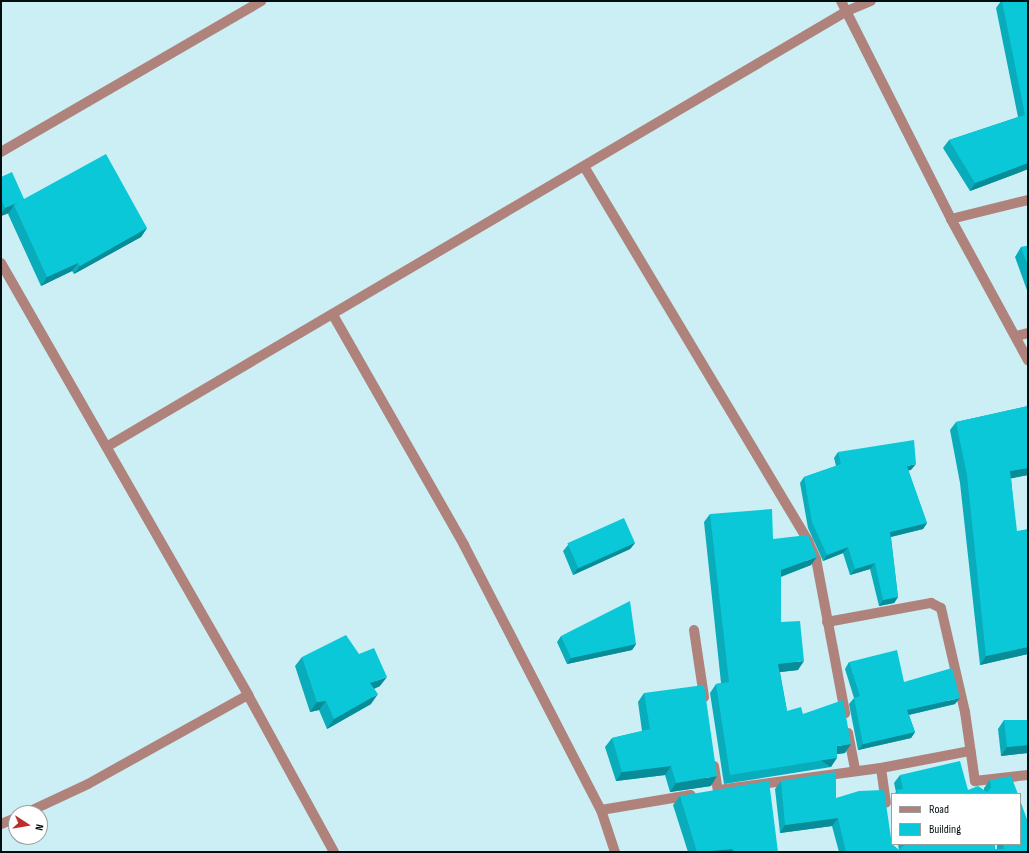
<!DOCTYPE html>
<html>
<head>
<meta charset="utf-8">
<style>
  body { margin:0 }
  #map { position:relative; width:1029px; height:853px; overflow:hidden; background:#cbeff4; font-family:"Sofia Sans Condensed",sans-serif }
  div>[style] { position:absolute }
  .minor>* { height:10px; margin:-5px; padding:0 5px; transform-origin:5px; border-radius:5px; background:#b0827c }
  .wall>* { inset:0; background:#09acbb }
  .shaded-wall>* { inset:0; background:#088c98; transform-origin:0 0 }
  .building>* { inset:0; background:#0bc8d9; transform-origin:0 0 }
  span { translate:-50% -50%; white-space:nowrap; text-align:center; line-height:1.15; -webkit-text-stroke:3px #fff; paint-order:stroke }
  .frame { position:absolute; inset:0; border:2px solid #030e10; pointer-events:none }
  .legend { position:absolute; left:891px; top:793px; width:130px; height:52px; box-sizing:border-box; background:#fff; border:1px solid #9a9f9f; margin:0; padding:5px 7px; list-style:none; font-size:12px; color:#030e10 }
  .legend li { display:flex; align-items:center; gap:8px; height:20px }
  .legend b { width:20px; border:1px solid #9a9f9f }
  .north { position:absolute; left:8px; top:805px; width:40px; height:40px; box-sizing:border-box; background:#fff; border:1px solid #9a9f9f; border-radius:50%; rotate:102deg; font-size:11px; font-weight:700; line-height:16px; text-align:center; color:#030e10 }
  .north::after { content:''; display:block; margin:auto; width:14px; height:18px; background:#bd2e29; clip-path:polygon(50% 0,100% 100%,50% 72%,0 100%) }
</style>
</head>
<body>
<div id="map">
  <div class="minor">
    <i style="left:841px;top:1px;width:244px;rotate:63.2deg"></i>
    <i style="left:951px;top:219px;width:161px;rotate:61.4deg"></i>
    <i style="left:1px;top:152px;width:301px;rotate:-30.1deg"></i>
    <i style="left:585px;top:168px;width:435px;rotate:59.1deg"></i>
    <i style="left:808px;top:541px;width:20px;rotate:66deg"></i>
    <i style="left:816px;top:559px;width:157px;rotate:79.3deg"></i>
    <i style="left:951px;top:219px;width:79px;rotate:-13.9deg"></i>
    <i style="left:1px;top:263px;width:498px;rotate:60.2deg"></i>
    <i style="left:248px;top:695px;width:179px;rotate:61.3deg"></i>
    <i style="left:333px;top:315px;width:265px;rotate:60.3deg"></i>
    <i style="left:464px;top:545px;width:298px;rotate:62.7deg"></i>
    <i style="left:601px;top:810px;width:44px;rotate:71.6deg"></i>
    <i style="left:1017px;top:336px;width:11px;rotate:-15deg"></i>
    <i style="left:108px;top:446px;width:858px;rotate:-30.48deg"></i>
    <i style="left:847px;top:11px;width:26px;rotate:-23deg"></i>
    <i style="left:827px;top:622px;width:106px;rotate:-10.4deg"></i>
    <i style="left:931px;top:603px;width:11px;rotate:27deg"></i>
    <i style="left:941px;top:608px;width:107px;rotate:77deg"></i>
    <i style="left:965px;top:712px;width:70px;rotate:81.8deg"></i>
    <i style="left:975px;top:781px;width:53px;rotate:-6.5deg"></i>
    <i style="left:694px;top:630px;width:68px;rotate:81.5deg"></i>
    <i style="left:848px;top:733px;width:38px;rotate:79deg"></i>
    <i style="left:714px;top:766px;width:24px;rotate:81deg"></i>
    <i style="left:881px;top:768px;width:35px;rotate:82deg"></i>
    <i style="left:725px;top:789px;width:157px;rotate:-7.7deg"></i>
    <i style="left:881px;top:768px;width:91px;rotate:-10.8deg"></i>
    <i style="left:601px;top:810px;width:91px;rotate:-9.5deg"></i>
    <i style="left:26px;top:813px;width:68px;rotate:-25.1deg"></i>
    <i style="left:88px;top:784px;width:183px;rotate:-29.1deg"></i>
    <i style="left:1px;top:824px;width:16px;rotate:-22deg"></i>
  </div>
  <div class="wall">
    <i style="clip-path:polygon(1001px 1px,1028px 1px,1028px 169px,1023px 171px,970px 191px,943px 148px,949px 140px,1018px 117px,996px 8px)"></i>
    <i style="clip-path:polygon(1px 177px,24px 199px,147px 228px,141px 237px,74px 274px,72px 271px,41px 286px,8px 214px,9px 213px,1px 216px)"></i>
    <i style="clip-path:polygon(1028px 246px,1028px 293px,1015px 257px,1021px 247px)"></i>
    <i style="clip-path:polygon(1028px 406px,1028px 475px,1011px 478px,1028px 654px,980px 665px,960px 483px,950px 430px,956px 422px)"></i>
    <i style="clip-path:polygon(838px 452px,911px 470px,908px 470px,927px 523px,923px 529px,891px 537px,898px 597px,894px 603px,879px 606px,870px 569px,850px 575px,843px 553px,823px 561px,808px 528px,800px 483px,804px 477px,836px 466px,834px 458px)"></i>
    <i style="clip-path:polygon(710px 514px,773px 539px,811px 565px,781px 577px,781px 622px,798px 670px,780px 672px,787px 711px,803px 714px,845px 753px,837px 754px,831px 767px,724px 784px,710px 693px,716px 684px,721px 683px,704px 522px)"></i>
    <i style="clip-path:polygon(635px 543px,630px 549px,573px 575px,563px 551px,568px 545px)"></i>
    <i style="clip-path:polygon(561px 636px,636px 644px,632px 650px,567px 664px,557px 642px)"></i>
    <i style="clip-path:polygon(359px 654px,380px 686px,374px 689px,371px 704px,327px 729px,319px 710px,310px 712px,295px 666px,302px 657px)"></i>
    <i style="clip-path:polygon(849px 662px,904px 682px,955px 704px,909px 715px,915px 732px,911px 738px,858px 750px,849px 704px,854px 698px,845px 669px)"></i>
    <i style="clip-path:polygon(644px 693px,711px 786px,670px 792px,665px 775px,616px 781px,605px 747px,612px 738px,642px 731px,638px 702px)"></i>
    <i style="clip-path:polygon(1004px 720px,1028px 720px,1028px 753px,1001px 756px,998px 729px)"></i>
    <i style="clip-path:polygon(900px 775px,968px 790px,984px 790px,984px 788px,990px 780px,1018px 794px,894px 794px,896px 792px,894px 783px)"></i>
    <i style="clip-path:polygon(781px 781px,836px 798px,899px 850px,898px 844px,995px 844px,995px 849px,997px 849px,997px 844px,1020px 844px,1028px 852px,839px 852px,832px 826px,780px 833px,775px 789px)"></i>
    <i style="clip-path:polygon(680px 796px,778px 852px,688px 852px,673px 805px)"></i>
  </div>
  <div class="shaded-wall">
    <i style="clip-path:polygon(1028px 163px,1028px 169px,1023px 171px,970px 191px,975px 183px)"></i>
    <i style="clip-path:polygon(19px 202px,14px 205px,9px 213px,1px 216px,1px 214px,5px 208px)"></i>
    <i style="clip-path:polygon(147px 228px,141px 237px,74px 274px,80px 266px)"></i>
    <i style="clip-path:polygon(78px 263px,72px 271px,41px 286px,47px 277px)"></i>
    <i style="clip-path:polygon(916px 464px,911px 470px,902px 472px,907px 466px)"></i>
    <i style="clip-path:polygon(1028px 468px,1028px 475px,1004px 480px,1010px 471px)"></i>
    <i style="clip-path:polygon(927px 523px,923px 529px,886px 538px,890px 532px)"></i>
    <i style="clip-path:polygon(635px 543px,630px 549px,573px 575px,577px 569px)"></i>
    <i style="clip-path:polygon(848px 547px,843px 553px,823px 561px,827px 555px)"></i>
    <i style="clip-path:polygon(817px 557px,811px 565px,774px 579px,781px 570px)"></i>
    <i style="clip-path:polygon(875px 563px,870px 569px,850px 575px,855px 569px)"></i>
    <i style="clip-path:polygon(898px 597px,894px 603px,879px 606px,883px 600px)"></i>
    <i style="clip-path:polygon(636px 644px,632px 650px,567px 664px,571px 658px)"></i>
    <i style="clip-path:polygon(1028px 647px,1028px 654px,980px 665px,986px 656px)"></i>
    <i style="clip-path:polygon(804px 661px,798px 670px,772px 673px,778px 664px)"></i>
    <i style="clip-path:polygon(387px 677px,380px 686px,364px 693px,370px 683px)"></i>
    <i style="clip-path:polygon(378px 694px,371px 704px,327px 729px,334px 719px)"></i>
    <i style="clip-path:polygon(960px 698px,955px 704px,903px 716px,907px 710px)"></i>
    <i style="clip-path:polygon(326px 701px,319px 710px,310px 712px,317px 702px)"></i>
    <i style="clip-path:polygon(915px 732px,911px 738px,858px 750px,863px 744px)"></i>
    <i style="clip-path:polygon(851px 744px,845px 753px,831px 755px,837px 746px)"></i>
    <i style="clip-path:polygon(1028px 745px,1028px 753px,1001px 756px,1007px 747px)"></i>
    <i style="left:837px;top:758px;width:11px;height:108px;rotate:124deg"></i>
    <i style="clip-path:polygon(671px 766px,665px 775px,616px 781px,622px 772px)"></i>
    <i style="clip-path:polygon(717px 776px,711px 786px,670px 792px,676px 783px)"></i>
    <i style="clip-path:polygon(838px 818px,832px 826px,780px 833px,785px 825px)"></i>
    <i style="clip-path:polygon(733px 849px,731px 852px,698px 852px)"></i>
  </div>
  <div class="building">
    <i style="clip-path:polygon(1002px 1px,1028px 1px,1028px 163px,975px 183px,949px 140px,1025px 115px)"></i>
    <i style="clip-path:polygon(106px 154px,147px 228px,80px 266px,78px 263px,47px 277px,14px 205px,19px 202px,5px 208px,1px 199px,1px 177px,12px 172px,24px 199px)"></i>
    <i style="clip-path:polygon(1028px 246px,1028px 266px,1021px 247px)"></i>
    <i style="clip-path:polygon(1028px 406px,1028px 468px,1010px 471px,1017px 531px,1028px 529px,1028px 647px,986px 656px,967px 475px,956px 422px)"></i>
    <i style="clip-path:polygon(914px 440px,916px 464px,907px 466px,927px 523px,890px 532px,898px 597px,883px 600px,875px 563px,855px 569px,848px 547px,827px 555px,812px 522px,804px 477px,841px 464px,838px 452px)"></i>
    <i style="clip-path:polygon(772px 509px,773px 539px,808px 535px,817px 557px,781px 570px,781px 622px,800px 621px,804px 661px,778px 664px,787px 711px,801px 707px,803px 714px,843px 700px,851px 744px,837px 746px,837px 758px,730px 775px,716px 684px,729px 682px,710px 514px)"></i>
    <i style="left:624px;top:518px;width:27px;height:62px;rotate:66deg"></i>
    <i style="clip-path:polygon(630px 601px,636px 644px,571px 658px,561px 636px)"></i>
    <i style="clip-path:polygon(346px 635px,359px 654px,374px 648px,387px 677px,370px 683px,378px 694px,334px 719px,326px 701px,317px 702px,302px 657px)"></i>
    <i style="clip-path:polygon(897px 650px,904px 682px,952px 668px,960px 698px,907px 710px,915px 732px,863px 744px,854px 698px,860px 696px,849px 662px)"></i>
    <i style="clip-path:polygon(704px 685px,717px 776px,676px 783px,671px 766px,622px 772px,612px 738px,650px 729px,644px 693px)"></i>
    <i style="clip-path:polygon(1004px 720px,1028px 720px,1028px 745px,1007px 747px)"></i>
    <i style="clip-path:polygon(960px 761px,968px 790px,978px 786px,987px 792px,991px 788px,990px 780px,1011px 776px,1018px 794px,898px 794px,897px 790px,903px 789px,900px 775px)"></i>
    <i style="clip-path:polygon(836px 772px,836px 798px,859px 791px,884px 790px,892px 845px,899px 850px,905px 844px,995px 844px,995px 849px,1004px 849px,1003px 844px,1020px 844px,1020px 800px,1028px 822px,1028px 852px,846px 852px,838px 818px,785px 825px,781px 781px)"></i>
    <i style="clip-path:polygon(769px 781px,778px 852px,734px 852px,733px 849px,697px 852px,680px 796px)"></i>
  </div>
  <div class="frame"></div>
  <ul class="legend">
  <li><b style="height:5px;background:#b0827c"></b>Road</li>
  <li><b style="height:11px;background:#0bc8d9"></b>Building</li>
  </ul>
  <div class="north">N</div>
</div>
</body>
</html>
